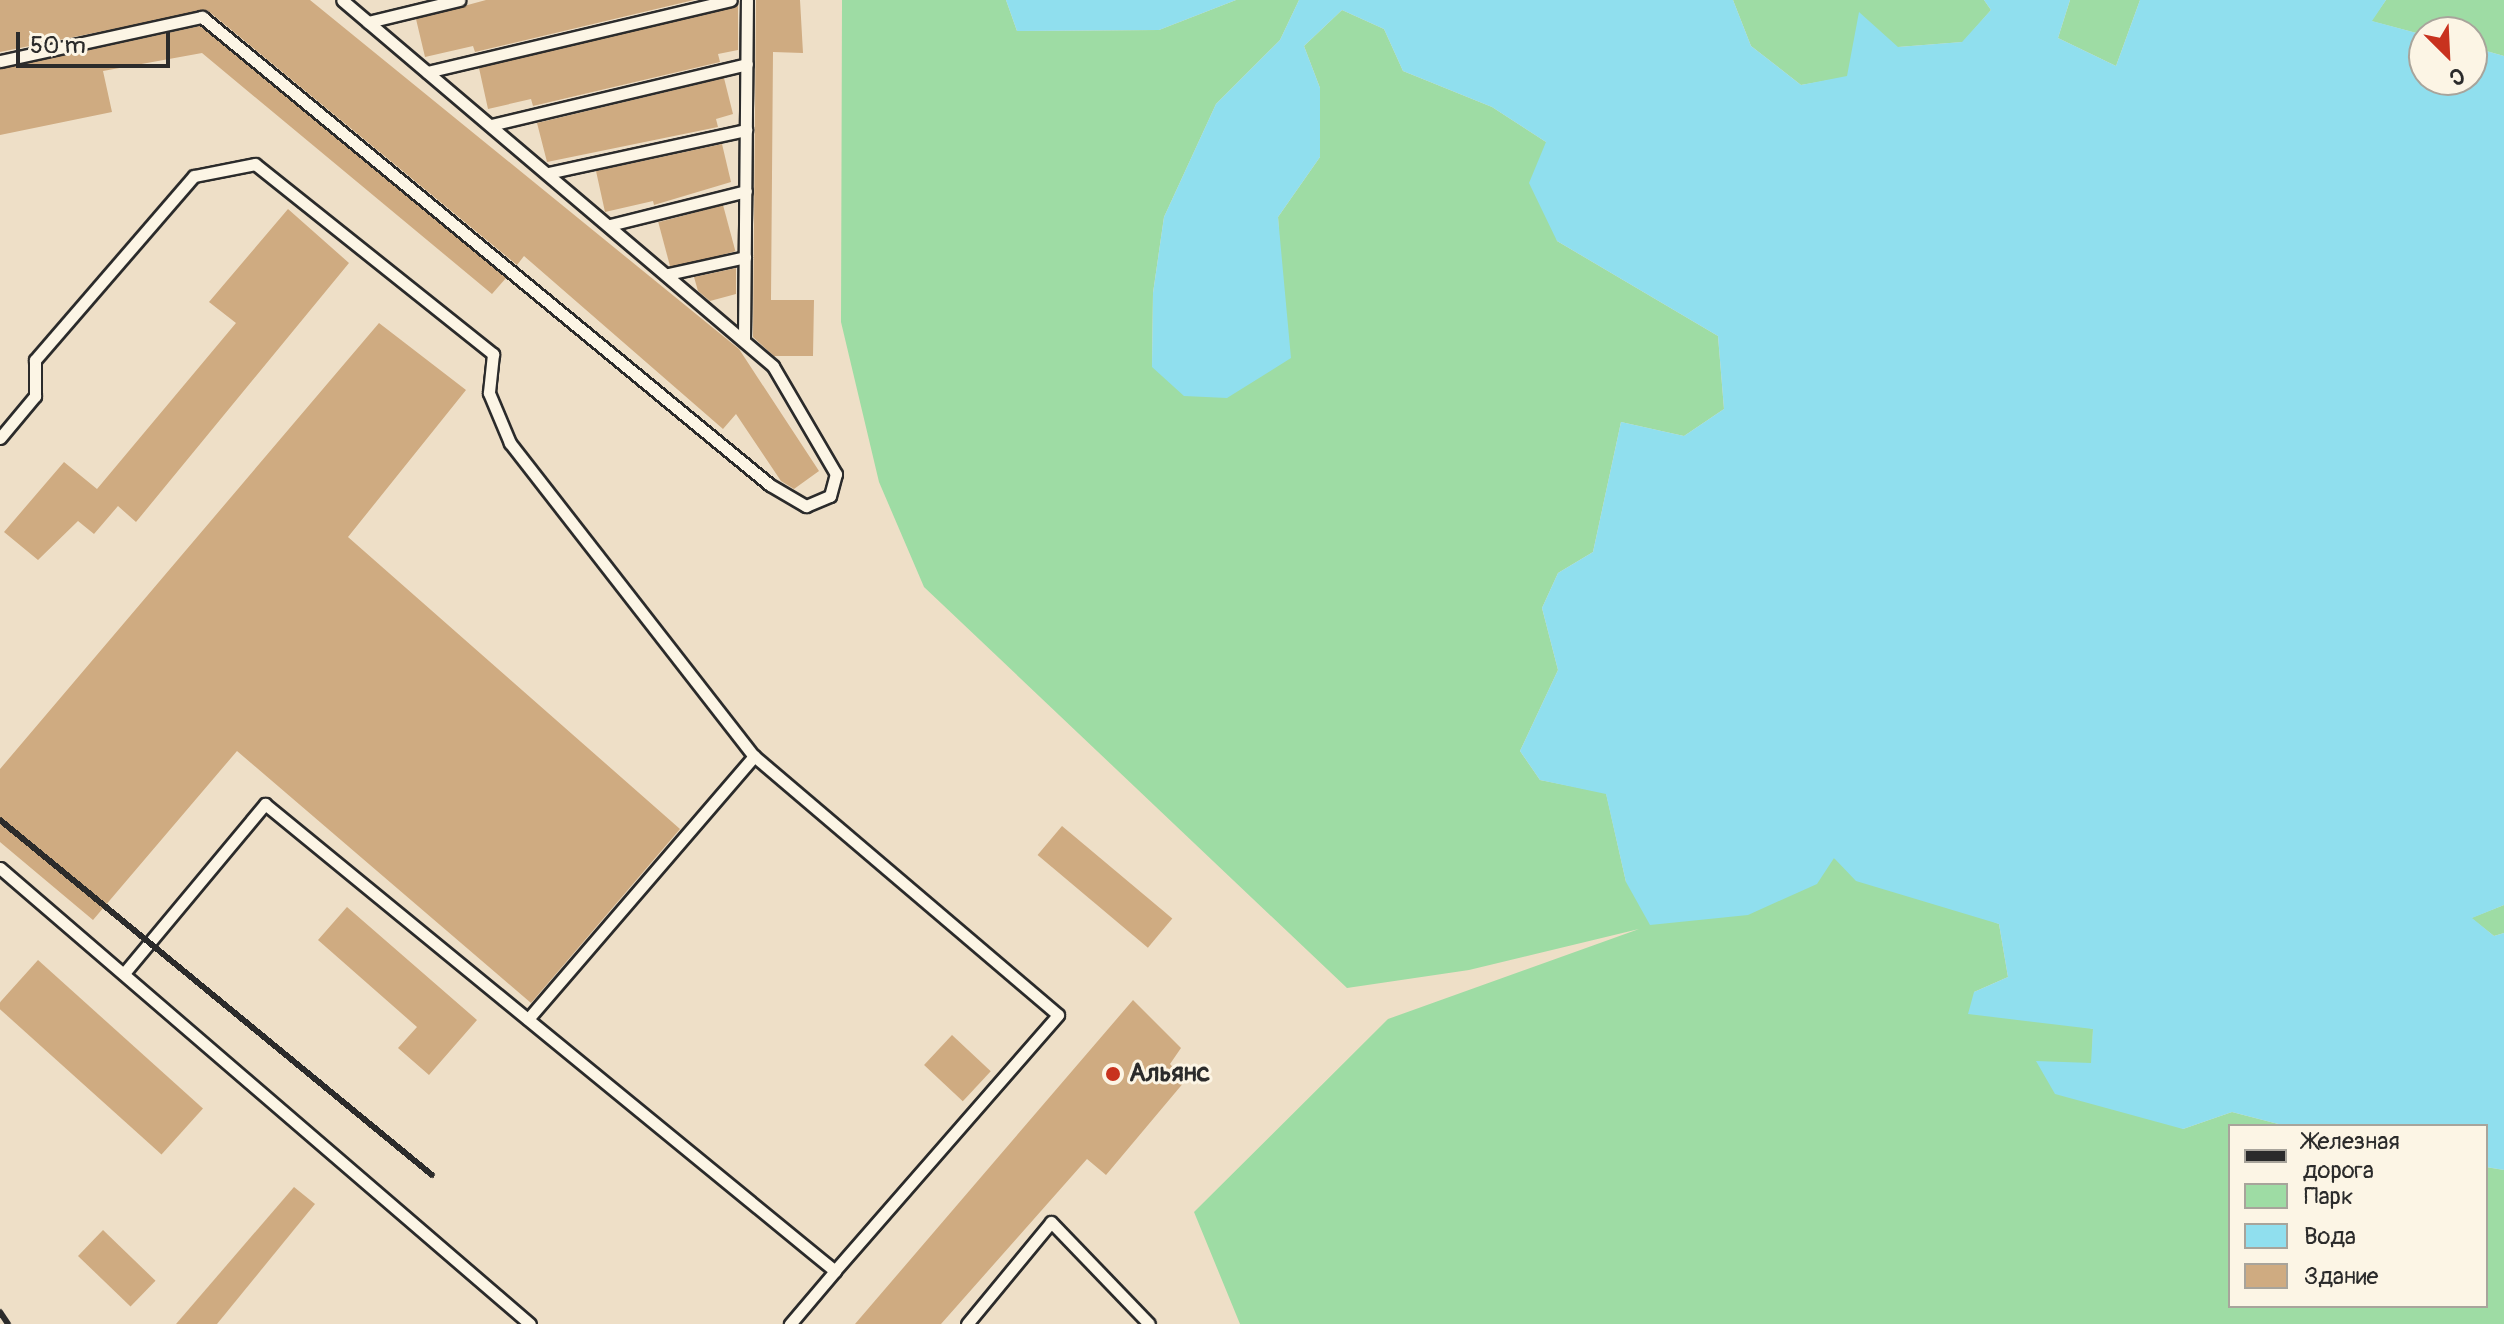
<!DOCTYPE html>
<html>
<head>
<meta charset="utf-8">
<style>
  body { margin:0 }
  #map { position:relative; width:2504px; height:1324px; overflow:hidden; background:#eedfc7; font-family:Pangolin,sans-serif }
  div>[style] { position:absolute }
  .green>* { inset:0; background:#9edca4 }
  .water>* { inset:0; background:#90dfee }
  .building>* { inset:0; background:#cfab81; transform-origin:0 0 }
  .roads { filter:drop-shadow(2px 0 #2b2b2b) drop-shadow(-2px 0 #2b2b2b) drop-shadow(0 2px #2b2b2b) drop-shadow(0 -2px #2b2b2b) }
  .service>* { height:11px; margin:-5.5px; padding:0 5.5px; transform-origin:5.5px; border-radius:5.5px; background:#fcf5e5 }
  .rail>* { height:6px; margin:-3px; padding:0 3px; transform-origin:3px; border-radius:3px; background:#2b2b2b }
  .dots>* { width:22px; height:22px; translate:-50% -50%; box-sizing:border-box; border:4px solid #fcf5e5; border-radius:50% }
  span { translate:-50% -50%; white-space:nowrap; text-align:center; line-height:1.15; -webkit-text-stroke:6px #fcf5e5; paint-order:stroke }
  .poi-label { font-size:26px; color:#2b2b2b; font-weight:700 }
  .left { translate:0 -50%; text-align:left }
  .legend { position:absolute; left:2228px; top:1124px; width:260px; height:184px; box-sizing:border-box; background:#fcf5e5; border:2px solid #a8a49b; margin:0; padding:10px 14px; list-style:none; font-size:24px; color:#2b2b2b }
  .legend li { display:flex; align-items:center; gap:16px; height:40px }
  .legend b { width:40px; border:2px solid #a8a49b }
  .north { position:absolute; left:2408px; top:16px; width:80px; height:80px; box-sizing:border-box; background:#fcf5e5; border:2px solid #a8a49b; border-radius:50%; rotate:156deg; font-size:22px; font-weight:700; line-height:32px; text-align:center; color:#2b2b2b }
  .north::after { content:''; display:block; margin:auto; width:28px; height:36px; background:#c8321e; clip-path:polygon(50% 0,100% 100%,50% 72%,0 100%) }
  .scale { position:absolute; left:16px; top:32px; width:154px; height:36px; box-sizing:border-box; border:4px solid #2b2b2b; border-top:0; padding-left:10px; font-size:24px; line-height:28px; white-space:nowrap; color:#2b2b2b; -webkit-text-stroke:6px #fcf5e5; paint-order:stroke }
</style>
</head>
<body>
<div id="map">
  <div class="green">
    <i style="clip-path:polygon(842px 0,1006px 0,1017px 31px,1159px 30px,1236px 0,1299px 0,1280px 40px,1216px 104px,1164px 217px,1153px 293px,1152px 367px,1282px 286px,1278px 217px,1320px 157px,1320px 88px,1304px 46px,1342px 10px,1384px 29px,1403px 71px,1492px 107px,1546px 142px,1557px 241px,1718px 336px,1724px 409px,1684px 436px,1621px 422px,1593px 552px,1558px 573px,1542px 608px,1558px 670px,1520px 751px,1540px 780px,1606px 793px,1626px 882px,1834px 858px,1999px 924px,2008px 977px,1974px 992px,2093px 1029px,2092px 1063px,2183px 1129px,2232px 1112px,2286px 1126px,2230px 1126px,2230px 1306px,2486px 1306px,2486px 1167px,2504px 1170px,2504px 1324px,1240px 1324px,1194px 1212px,1388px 1019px,1639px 929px,1469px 970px,1347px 988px,924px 587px,879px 482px,841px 322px)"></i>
    <i style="clip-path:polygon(1733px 0,1984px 0,1991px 10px,1963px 42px,1898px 47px,1847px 77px,1801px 85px,1751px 46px)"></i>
    <i style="clip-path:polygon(2070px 0,2140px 0,2116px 66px,2058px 38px)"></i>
    <i style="clip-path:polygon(2386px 0,2504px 0,2504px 56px,2472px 47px,2472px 32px,2424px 35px,2371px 21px)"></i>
    <i style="clip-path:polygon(2504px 905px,2504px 933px,2494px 936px,2471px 918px)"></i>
  </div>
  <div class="water">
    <i style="clip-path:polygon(1006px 0,1236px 0,1159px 30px,1017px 31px)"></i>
    <i style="clip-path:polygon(1299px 0,1733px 0,1751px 46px,1801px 85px,1847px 76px,1859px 12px,1898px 47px,1962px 42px,1991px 10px,1984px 0,2070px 0,2058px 38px,2116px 66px,2140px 0,2386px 0,2372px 21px,2424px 35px,2424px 80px,2472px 80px,2472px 47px,2504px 56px,2504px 905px,2472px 918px,2494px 936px,2504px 933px,2504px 1170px,2486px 1167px,2486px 1126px,2286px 1126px,2232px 1112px,2183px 1129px,2055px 1094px,2036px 1061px,2091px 1063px,2093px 1029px,1968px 1014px,1974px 992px,2008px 977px,1999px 924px,1856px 881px,1834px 858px,1817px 884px,1748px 915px,1650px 925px,1626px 882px,1606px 794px,1540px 780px,1520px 751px,1558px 670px,1542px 608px,1558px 573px,1593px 552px,1621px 422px,1684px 436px,1724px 409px,1718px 336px,1557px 241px,1529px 183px,1546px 142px,1492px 107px,1403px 71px,1384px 29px,1342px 10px,1304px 46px,1320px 88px,1320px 157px,1278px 217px,1291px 358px,1227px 398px,1184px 396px,1152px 367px,1153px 293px,1164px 217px,1216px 104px,1280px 40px)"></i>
  </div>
  <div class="building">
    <i style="clip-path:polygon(0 0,310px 0,739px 349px,819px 471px,794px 489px,781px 481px,736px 414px,723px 429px,524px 256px,517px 265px,207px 10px,0 52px)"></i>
    <i style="clip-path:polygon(486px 0,694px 0,475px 52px,473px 46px,425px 57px,416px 19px)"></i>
    <i style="clip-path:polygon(756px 0,800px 0,803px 53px,773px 52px,771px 300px,814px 300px,813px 356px,774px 356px,753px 337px)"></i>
    <i style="clip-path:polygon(738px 4px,738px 50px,718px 54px,720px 62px,533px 106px,531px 99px,488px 109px,479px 68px)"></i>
    <i style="clip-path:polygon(200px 26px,506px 278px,492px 294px,202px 53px,103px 71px,112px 112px,0 135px,0 69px)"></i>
    <i style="clip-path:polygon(724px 78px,733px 114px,716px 119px,718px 127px,547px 162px,537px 123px)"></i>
    <i style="clip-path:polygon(722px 144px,731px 182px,654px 205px,653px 201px,605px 212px,596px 171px)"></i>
    <i style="left:723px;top:205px;width:48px;height:67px;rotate:75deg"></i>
    <i style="clip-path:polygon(288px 209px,349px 263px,136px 522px,118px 506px,94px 534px,78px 521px,38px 560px,4px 532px,64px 462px,97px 489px,236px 323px,209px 302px)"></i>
    <i style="clip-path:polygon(736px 268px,736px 294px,710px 301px,698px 291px,694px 277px)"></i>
    <i style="clip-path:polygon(379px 323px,466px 390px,348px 537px,680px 829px,531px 1003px,237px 751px,93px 920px,0 842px,0 769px)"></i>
    <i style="left:1062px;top:826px;width:144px;height:38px;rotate:40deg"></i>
    <i style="clip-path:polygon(347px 907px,477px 1020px,429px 1075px,398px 1048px,417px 1027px,318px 940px)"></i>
    <i style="left:38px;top:960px;width:222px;height:62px;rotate:42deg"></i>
    <i style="clip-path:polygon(1133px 1000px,1181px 1048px,1170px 1064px,1185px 1081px,1106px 1175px,1087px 1159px,941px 1324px,855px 1324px)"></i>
    <i style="left:952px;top:1035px;width:53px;height:41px;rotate:43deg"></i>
    <i style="clip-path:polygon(294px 1187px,315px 1204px,217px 1324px,176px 1324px)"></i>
    <i style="left:103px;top:1230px;width:73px;height:36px;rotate:44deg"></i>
  </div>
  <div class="roads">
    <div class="service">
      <i style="left:368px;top:22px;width:94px;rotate:-13.6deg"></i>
      <i style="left:0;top:61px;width:207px;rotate:-12.3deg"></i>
      <i style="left:202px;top:17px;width:736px;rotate:39.49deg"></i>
      <i style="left:770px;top:485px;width:42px;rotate:30.3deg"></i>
      <i style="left:806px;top:506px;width:26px;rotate:-23deg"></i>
      <i style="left:830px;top:496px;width:23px;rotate:-75deg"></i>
      <i style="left:836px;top:474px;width:125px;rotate:-120.3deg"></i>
      <i style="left:773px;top:366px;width:565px;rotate:-139.66deg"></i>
      <i style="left:427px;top:72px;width:312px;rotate:-13.3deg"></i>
      <i style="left:491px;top:125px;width:263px;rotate:-13.4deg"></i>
      <i style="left:548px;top:173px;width:203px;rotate:-12.3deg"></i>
      <i style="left:610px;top:225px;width:140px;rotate:-14deg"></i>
      <i style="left:668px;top:274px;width:79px;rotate:-12.4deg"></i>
      <i style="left:744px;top:339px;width:339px;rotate:-89.5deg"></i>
      <i style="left:0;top:438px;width:55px;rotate:-50.2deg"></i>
      <i style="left:35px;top:396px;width:36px;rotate:-90deg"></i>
      <i style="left:35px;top:360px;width:243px;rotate:-49.2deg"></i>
      <i style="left:194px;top:176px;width:62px;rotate:-11.1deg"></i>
      <i style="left:255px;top:164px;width:305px;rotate:38.6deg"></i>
      <i style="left:493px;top:354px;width:39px;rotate:96deg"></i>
      <i style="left:489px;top:393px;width:54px;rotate:67.2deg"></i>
      <i style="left:510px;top:443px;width:397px;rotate:52.1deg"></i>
      <i style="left:0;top:868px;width:699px;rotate:40.71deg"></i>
      <i style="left:125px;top:972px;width:219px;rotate:-50.2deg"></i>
      <i style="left:265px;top:804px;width:737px;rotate:39.33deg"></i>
      <i style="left:835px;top:1271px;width:70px;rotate:130.3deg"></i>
      <i style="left:528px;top:1019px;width:347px;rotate:-49.3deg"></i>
      <i style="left:754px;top:756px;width:399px;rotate:40.4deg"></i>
      <i style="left:1058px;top:1015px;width:340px;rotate:131.1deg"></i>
      <i style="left:967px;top:1324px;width:132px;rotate:-50.5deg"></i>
      <i style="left:1051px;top:1222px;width:141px;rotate:46.1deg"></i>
    </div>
  </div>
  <div class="rail">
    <i style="left:0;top:820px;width:559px;rotate:39.41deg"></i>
    <i style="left:0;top:1312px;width:14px;rotate:56deg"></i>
  </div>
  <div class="dots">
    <i style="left:1113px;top:1074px;background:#c8321e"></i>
  </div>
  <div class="poi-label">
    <span class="left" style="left:1129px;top:1074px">Альянс</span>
  </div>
  <ul class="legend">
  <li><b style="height:10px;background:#2b2b2b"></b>Железная дорога</li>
  <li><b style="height:22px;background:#9edca4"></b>Парк</li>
  <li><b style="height:22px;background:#90dfee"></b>Вода</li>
  <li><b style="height:22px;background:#cfab81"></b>Здание</li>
  </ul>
  <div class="north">С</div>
  <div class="scale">50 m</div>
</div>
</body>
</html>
